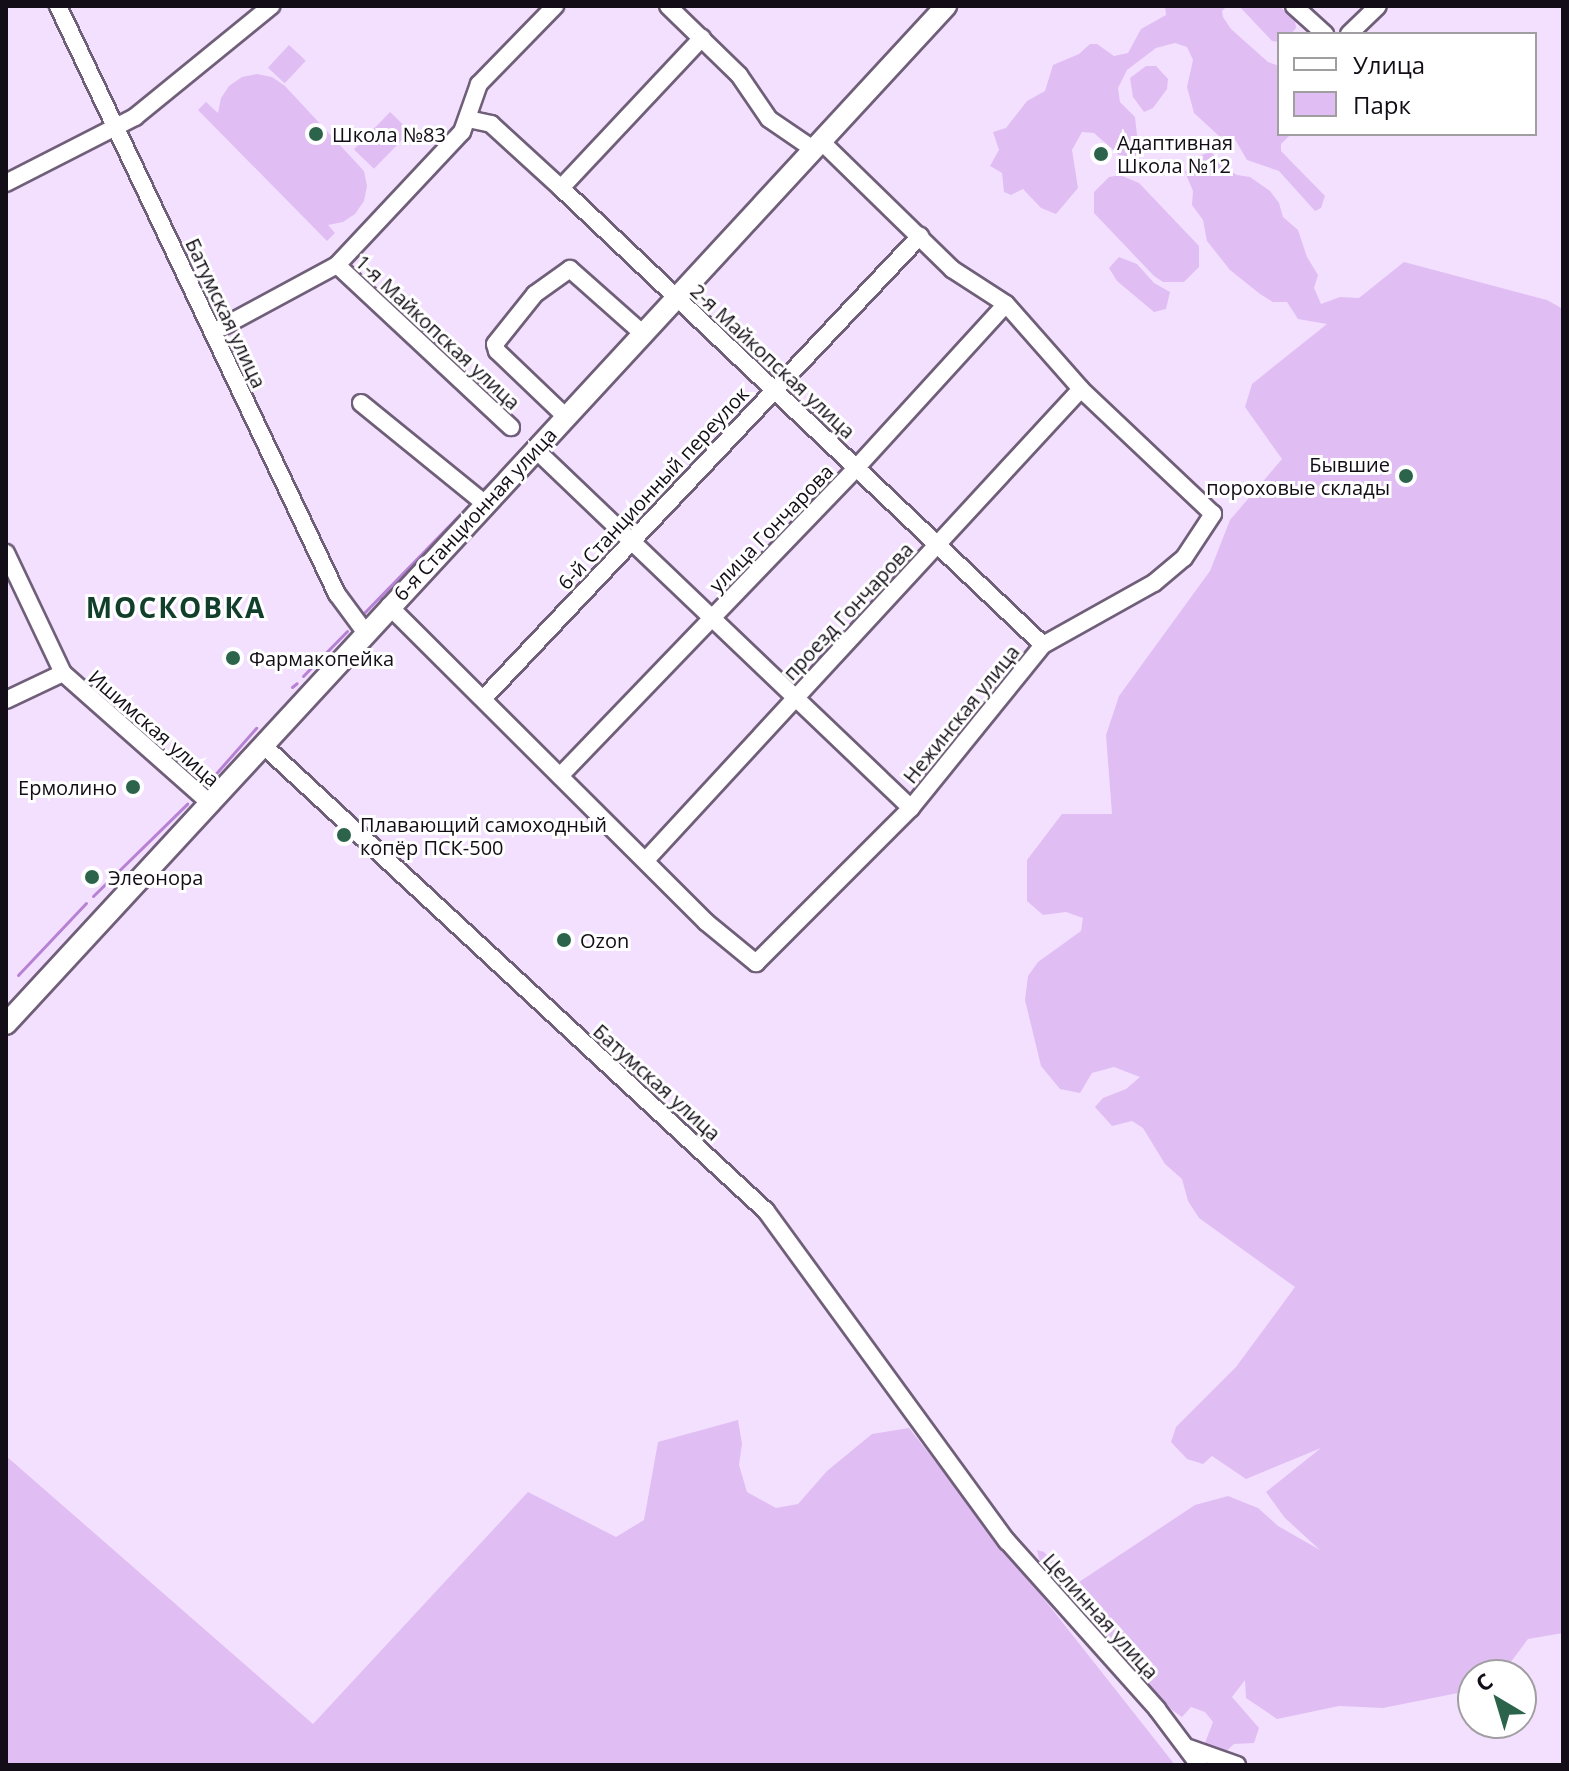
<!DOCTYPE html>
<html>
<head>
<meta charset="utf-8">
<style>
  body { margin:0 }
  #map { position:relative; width:1569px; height:1771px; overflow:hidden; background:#f3e0ff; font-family:"Open Sans",sans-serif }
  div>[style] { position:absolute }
  .green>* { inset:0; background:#e0bef3; transform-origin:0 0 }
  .stream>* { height:3px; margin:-1.5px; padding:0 1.5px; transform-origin:1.5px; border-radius:1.5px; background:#b782d4 }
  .roads { filter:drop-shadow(2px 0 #705f79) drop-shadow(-2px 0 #705f79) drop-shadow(0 2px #705f79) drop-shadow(0 -2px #705f79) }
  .minor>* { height:16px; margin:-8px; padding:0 8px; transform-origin:8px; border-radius:8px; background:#fff }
  .major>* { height:20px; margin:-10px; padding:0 10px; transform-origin:10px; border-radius:10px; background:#fff }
  .dots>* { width:22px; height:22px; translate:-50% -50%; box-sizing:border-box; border:4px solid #fff; border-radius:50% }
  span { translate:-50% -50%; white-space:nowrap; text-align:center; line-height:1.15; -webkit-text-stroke:6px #fff; paint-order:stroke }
  .poi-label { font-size:20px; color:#130d17 }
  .left { translate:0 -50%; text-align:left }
  .right { translate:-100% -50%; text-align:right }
  .street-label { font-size:20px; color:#130d17 }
  .district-label { font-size:28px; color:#113f2c; font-weight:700; letter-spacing:2px }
  .frame { position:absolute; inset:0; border:8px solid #130d17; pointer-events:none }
  .legend { position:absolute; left:1277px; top:32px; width:260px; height:104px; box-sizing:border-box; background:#fff; border:2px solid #a19ea2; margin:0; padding:10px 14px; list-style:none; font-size:24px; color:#130d17 }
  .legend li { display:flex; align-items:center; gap:16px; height:40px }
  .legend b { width:40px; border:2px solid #a19ea2 }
  .north { position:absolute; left:1457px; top:1659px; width:80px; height:80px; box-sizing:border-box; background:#fff; border:2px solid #a19ea2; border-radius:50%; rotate:322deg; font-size:22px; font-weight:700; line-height:32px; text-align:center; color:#130d17 }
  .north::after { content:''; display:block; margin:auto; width:28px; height:36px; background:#2b634b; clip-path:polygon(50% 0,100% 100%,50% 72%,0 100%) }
</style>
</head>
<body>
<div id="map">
  <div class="green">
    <i style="clip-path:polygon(1165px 6px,1227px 6px,1222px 11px,1223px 17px,1231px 29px,1268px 62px,1279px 66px,1279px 134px,1291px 134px,1281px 144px,1281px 151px,1325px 196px,1321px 208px,1315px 211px,1279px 171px,1247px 160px,1233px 136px,1219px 136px,1194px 113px,1187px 87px,1193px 60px,1187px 47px,1175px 43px,1156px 48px,1127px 70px,1118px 88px,1120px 102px,1135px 117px,1139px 153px,1134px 157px,1119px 155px,1094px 133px,1082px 132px,1072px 150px,1078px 188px,1056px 214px,1041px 208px,1023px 189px,1011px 195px,1004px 192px,1002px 173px,990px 166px,999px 150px,993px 132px,1006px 128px,1027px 101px,1045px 91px,1053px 65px,1079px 54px,1090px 44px,1097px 44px,1114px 56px,1128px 53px,1141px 29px,1166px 15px)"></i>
    <i style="clip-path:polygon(1239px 6px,1279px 6px,1295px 20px,1296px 28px,1291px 34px,1279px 34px,1279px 42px,1272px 41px)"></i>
    <i style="left:289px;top:45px;width:23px;height:31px;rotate:43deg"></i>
    <i style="clip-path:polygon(1146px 66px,1156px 66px,1168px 79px,1167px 89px,1153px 108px,1144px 112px,1133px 97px,1130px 78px)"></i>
    <i style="clip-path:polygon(257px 74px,272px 77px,285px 86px,364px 171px,367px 186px,364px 201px,355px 214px,343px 222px,328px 225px,335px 233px,327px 241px,198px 110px,206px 102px,218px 113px,221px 98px,229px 86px,242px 77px)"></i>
    <i style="left:390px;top:112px;width:28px;height:52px;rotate:44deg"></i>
    <i style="clip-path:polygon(1211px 152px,1225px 168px,1237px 175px,1250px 177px,1270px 191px,1279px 203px,1283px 217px,1298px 230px,1307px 257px,1318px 275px,1314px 288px,1321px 304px,1340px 297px,1359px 298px,1404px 262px,1547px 300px,1563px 309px,1563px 1633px,1528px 1639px,1501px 1675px,1473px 1675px,1473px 1690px,1383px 1708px,1339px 1706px,1277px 1719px,1246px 1698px,1245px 1680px,1232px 1697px,1259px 1728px,1254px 1743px,1234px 1744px,1223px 1754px,1203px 1748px,1213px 1722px,1205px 1712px,1191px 1707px,1182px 1717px,1168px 1707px,1057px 1586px,1040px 1562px,1037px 1550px,1044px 1552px,1076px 1584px,1195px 1505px,1228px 1496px,1258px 1508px,1278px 1526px,1320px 1550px,1285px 1518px,1266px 1492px,1321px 1448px,1246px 1479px,1212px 1456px,1203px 1464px,1187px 1459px,1171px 1442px,1176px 1427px,1236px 1367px,1295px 1287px,1199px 1218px,1188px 1201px,1182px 1179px,1165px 1164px,1143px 1128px,1132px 1121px,1112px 1126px,1095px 1107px,1103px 1098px,1126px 1089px,1140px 1077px,1114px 1067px,1092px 1073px,1080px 1093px,1060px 1089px,1041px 1066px,1025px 1000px,1028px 976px,1038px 962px,1081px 931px,1083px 918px,1066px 912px,1043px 915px,1027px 901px,1027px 860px,1062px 814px,1112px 814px,1106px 735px,1119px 696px,1210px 571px,1230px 520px,1282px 459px,1245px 407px,1252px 384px,1327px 324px,1298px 319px,1287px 302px,1273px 302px,1260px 294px,1230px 270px,1207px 241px,1203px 220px,1192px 205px,1193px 191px,1185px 172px,1198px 156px)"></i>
    <i style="clip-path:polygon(1120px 175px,1139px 183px,1199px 246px,1199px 267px,1184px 282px,1163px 282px,1154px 276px,1094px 213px,1094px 192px,1109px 177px)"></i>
    <i style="clip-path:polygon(1119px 257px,1137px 264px,1154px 283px,1170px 292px,1166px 309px,1154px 312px,1117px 281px,1109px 268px)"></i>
    <i style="clip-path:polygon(738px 1420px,742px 1444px,739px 1465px,747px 1492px,776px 1508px,798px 1504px,827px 1471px,872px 1434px,909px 1428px,1175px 1765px,6px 1765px,6px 1456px,313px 1724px,528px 1492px,616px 1537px,644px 1520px,658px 1442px)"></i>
  </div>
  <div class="stream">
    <i style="left:484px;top:488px;width:53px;rotate:-44.2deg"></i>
    <i style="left:362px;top:615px;width:155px;rotate:-45.8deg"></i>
    <i style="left:303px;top:676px;width:63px;rotate:-45.6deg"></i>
    <i style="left:292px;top:687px;width:6px;rotate:-39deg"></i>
    <i style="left:204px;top:787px;width:79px;rotate:-48.6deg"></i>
    <i style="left:93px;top:896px;width:132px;rotate:-44.4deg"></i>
    <i style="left:18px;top:975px;width:99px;rotate:-46.6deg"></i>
  </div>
  <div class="roads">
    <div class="minor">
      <i style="left:58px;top:6px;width:651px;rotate:64.62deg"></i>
      <i style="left:337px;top:594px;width:47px;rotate:53.6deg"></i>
      <i style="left:668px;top:6px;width:99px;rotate:44.2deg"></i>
      <i style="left:739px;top:75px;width:53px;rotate:55.7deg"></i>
      <i style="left:769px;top:119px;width:53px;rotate:34.3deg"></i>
      <i style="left:1294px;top:6px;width:42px;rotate:42.1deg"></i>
      <i style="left:1349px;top:34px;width:40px;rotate:-44deg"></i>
      <i style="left:468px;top:119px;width:24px;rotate:12deg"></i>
      <i style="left:491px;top:124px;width:95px;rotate:42.4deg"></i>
      <i style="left:561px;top:188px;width:664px;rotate:43.47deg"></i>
      <i style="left:6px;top:183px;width:145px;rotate:-27.1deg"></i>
      <i style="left:135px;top:117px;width:176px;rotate:-39.2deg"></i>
      <i style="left:561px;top:188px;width:206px;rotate:-46.8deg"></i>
      <i style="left:337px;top:265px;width:238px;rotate:43deg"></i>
      <i style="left:213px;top:332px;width:141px;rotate:-28.4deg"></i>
      <i style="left:337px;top:265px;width:183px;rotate:-46.8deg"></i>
      <i style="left:462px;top:132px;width:51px;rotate:-70.5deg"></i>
      <i style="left:479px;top:84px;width:109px;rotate:-45.7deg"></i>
      <i style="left:361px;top:403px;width:159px;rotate:39.1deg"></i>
      <i style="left:565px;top:416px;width:94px;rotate:-136.3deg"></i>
      <i style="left:497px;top:351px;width:7px;rotate:-106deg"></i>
      <i style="left:495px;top:344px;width:64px;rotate:-51.3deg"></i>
      <i style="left:535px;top:294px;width:43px;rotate:-35.5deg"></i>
      <i style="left:570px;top:269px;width:96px;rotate:41.6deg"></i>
      <i style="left:535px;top:449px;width:520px;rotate:43.68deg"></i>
      <i style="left:6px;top:553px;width:133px;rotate:64.6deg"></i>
      <i style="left:63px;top:673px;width:198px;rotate:41.5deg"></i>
      <i style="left:389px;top:606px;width:448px;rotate:44.9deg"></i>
      <i style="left:706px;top:922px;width:65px;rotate:39.4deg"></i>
      <i style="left:756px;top:963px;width:219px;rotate:-45deg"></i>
      <i style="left:911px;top:808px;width:210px;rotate:-51deg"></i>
      <i style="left:1043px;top:645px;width:127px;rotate:-29.2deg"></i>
      <i style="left:1154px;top:583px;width:39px;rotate:-40deg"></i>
      <i style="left:1184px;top:558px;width:53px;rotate:-56.6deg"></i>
      <i style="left:1213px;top:514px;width:182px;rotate:-136.6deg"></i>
      <i style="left:1081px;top:389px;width:113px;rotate:-131.4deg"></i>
      <i style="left:1006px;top:304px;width:64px;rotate:-147.1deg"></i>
      <i style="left:952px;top:269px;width:183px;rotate:-135.7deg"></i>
      <i style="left:483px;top:699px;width:637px;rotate:-46.65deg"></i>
      <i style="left:6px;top:700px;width:63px;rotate:-25.3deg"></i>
      <i style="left:264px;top:746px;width:684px;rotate:42.81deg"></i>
      <i style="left:766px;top:1211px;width:409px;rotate:53.9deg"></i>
      <i style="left:1007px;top:1541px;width:225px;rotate:48.2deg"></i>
      <i style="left:1157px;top:1709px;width:70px;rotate:53.1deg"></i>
      <i style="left:560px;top:776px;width:430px;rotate:-46.1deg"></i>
      <i style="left:858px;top:466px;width:219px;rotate:-47.6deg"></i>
      <i style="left:646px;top:860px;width:641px;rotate:-47.28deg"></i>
      <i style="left:1189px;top:1748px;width:51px;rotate:19.5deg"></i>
    </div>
    <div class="major">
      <i style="left:6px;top:1024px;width:1386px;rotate:-47.28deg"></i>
    </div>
  </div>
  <div class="dots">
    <i style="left:316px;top:134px;background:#2b634b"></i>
    <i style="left:1101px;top:154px;background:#2b634b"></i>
    <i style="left:1406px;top:476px;background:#2b634b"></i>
    <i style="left:233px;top:658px;background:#2b634b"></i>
    <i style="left:133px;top:787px;background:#2b634b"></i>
    <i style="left:344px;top:835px;background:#2b634b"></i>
    <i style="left:92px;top:877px;background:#2b634b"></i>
    <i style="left:564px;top:940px;background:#2b634b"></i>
  </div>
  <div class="poi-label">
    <span class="left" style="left:332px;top:134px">Школа №83</span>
    <span class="left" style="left:1117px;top:154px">Адаптивная<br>Школа №12</span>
    <span class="right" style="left:1390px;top:476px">Бывшие<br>пороховые склады</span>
    <span class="left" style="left:249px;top:658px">Фармакопейка</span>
    <span class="right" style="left:117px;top:787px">Ермолино</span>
    <span class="left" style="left:360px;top:836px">Плавающий самоходный<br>копёр ПСК-500</span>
    <span class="left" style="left:108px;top:877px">Элеонора</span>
    <span class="left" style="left:580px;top:940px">Ozon</span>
  </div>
  <div class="street-label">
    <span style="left:226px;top:313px;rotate:65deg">Батумская улица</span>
    <span style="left:438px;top:332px;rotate:43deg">1-я Майкопская улица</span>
    <span style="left:773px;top:361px;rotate:43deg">2-я Майкопская улица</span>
    <span style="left:653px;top:488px;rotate:-47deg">6-й Станционный переулок</span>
    <span style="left:475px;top:514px;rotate:-47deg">6-я Станционная улица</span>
    <span style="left:771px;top:528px;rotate:-46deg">улица Гончарова</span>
    <span style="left:848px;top:611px;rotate:-47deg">проезд Гончарова</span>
    <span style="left:961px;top:714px;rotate:-51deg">Нежинская улица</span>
    <span style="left:154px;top:728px;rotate:41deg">Ишимская улица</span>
    <span style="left:657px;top:1082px;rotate:42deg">Батумская улица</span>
    <span style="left:1101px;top:1616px;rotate:48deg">Целинная улица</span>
  </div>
  <div class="district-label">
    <span style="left:176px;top:607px">МОСКОВКА</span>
  </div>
  <div class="frame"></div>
  <ul class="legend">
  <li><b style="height:10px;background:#fff"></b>Улица</li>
  <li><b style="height:22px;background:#e0bef3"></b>Парк</li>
  </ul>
  <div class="north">С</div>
</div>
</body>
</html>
